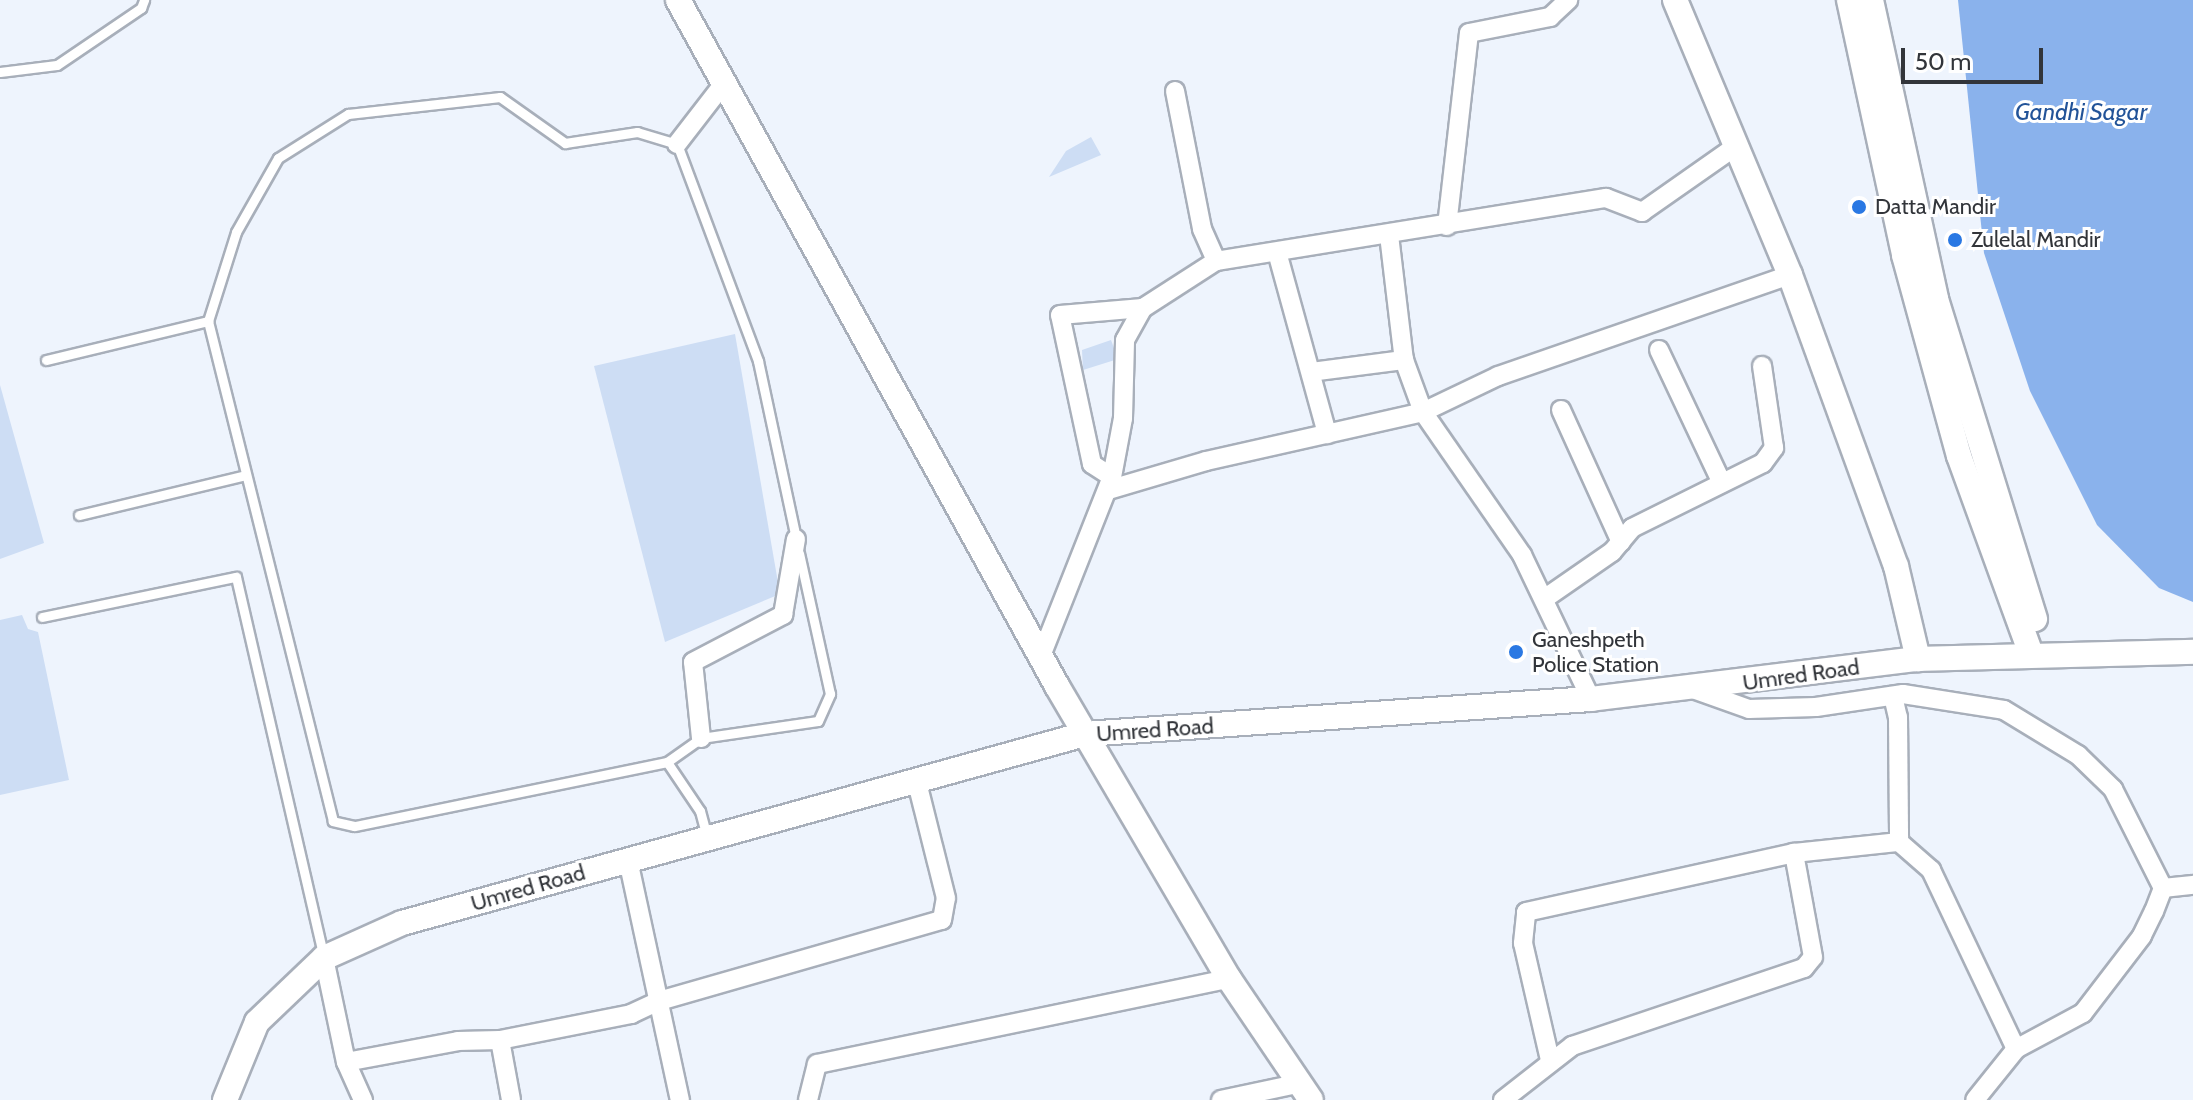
<!DOCTYPE html>
<html>
<head>
<meta charset="utf-8">
<style>
  body { margin:0 }
  #map { position:relative; width:2193px; height:1100px; overflow:hidden; background:#eef4fd; font-family:Cabin,sans-serif }
  div>[style] { position:absolute }
  .green>* { inset:0; background:#cdddf4 }
  .water>* { inset:0; background:#8ab2ec }
  .roads { filter:drop-shadow(2px 0 #a8afba) drop-shadow(-2px 0 #a8afba) drop-shadow(0 2px #a8afba) drop-shadow(0 -2px #a8afba) }
  .service>* { height:9px; margin:-4.5px; padding:0 4.5px; transform-origin:4.5px; border-radius:4.5px; background:#fff }
  .minor>* { height:18px; margin:-9px; padding:0 9px; transform-origin:9px; border-radius:9px; background:#fff }
  .tertiary>* { height:24px; margin:-12px; padding:0 12px; transform-origin:12px; border-radius:12px; background:#fff }
  .dots>* { width:22px; height:22px; translate:-50% -50%; box-sizing:border-box; border:4px solid #fff; border-radius:50% }
  span { translate:-50% -50%; white-space:nowrap; text-align:center; line-height:1.15; -webkit-text-stroke:6px #fff; paint-order:stroke }
  .poi-label { font-size:22px; color:#32353a }
  .left { translate:0 -50%; text-align:left }
  .street-label { font-size:22px; color:#32353a }
  .water-label { font-size:24px; color:#225398; font-style:italic }
  .scale { position:absolute; left:1901px; top:48px; width:142px; height:36px; box-sizing:border-box; border:4px solid #32353a; border-top:0; padding-left:10px; font-size:24px; line-height:28px; white-space:nowrap; color:#32353a; -webkit-text-stroke:6px #fff; paint-order:stroke }
</style>
</head>
<body>
<div id="map">
  <div class="green">
    <i style="clip-path:polygon(1091px 137px,1101px 155px,1049px 177px,1066px 151px)"></i>
    <i style="clip-path:polygon(735px 334px,780px 594px,665px 642px,594px 366px)"></i>
    <i style="clip-path:polygon(1111px 340px,1118px 359px,1083px 370px,1082px 350px)"></i>
    <i style="clip-path:polygon(0 385px,44px 543px,0 559px)"></i>
    <i style="clip-path:polygon(22px 615px,28px 629px,38px 632px,69px 780px,0 795px,0 620px)"></i>
  </div>
  <div class="water">
    <i style="clip-path:polygon(1958px 0,2193px 0,2193px 602px,2159px 588px,2097px 525px,2030px 391px,1984px 253px)"></i>
  </div>
  <div class="roads">
    <div class="service">
      <i style="left:0;top:72px;width:57px;rotate:-7deg"></i>
      <i style="left:57px;top:65px;width:102px;rotate:-34.2deg"></i>
      <i style="left:141px;top:8px;width:9px;rotate:-69deg"></i>
      <i style="left:46px;top:360px;width:167px;rotate:-13.5deg"></i>
      <i style="left:79px;top:515px;width:171px;rotate:-13.5deg"></i>
      <i style="left:42px;top:617px;width:198px;rotate:-11.7deg"></i>
      <i style="left:236px;top:577px;width:388px;rotate:77deg"></i>
      <i style="left:667px;top:762px;width:42px;rotate:-35.2deg"></i>
      <i style="left:701px;top:738px;width:118px;rotate:-8.3deg"></i>
      <i style="left:818px;top:721px;width:30px;rotate:-66deg"></i>
      <i style="left:830px;top:694px;width:144px;rotate:-102.4deg"></i>
      <i style="left:707px;top:837px;width:27px;rotate:-105deg"></i>
      <i style="left:700px;top:811px;width:59px;rotate:-124deg"></i>
      <i style="left:667px;top:762px;width:319px;rotate:168.4deg"></i>
      <i style="left:354px;top:826px;width:22px;rotate:-167deg"></i>
      <i style="left:333px;top:821px;width:515px;rotate:-104.04deg"></i>
      <i style="left:208px;top:321px;width:93px;rotate:-72.5deg"></i>
      <i style="left:236px;top:232px;width:85px;rotate:-60.4deg"></i>
      <i style="left:278px;top:158px;width:83px;rotate:-32.2deg"></i>
      <i style="left:348px;top:114px;width:153px;rotate:-6.4deg"></i>
      <i style="left:500px;top:97px;width:80px;rotate:35.3deg"></i>
      <i style="left:565px;top:143px;width:73px;rotate:-8.7deg"></i>
      <i style="left:637px;top:132px;width:42px;rotate:16.7deg"></i>
      <i style="left:677px;top:144px;width:232px;rotate:69.5deg"></i>
      <i style="left:758px;top:361px;width:182px;rotate:77.9deg"></i>
    </div>
    <div class="minor">
      <i style="left:1175px;top:91px;width:141px;rotate:78.9deg"></i>
      <i style="left:1202px;top:229px;width:35px;rotate:66deg"></i>
      <i style="left:677px;top:144px;width:67px;rotate:-52.3deg"></i>
      <i style="left:1447px;top:226px;width:194px;rotate:-83.5deg"></i>
      <i style="left:1469px;top:33px;width:83px;rotate:-11.2deg"></i>
      <i style="left:1550px;top:17px;width:25px;rotate:-43deg"></i>
      <i style="left:1389px;top:235px;width:126px;rotate:83.2deg"></i>
      <i style="left:1404px;top:360px;width:55px;rotate:69.9deg"></i>
      <i style="left:1423px;top:412px;width:174px;rotate:55.3deg"></i>
      <i style="left:1522px;top:555px;width:160px;rotate:64.4deg"></i>
      <i style="left:1277px;top:252px;width:189px;rotate:74.6deg"></i>
      <i style="left:1659px;top:350px;width:147px;rotate:64.7deg"></i>
      <i style="left:1311px;top:372px;width:94px;rotate:-7.4deg"></i>
      <i style="left:1561px;top:410px;width:145px;rotate:65.6deg"></i>
      <i style="left:1112px;top:477px;width:24px;rotate:-147deg"></i>
      <i style="left:1092px;top:464px;width:152px;rotate:-102.1deg"></i>
      <i style="left:1060px;top:315px;width:83px;rotate:-4.8deg"></i>
      <i style="left:1108px;top:490px;width:102px;rotate:-16.5deg"></i>
      <i style="left:1206px;top:461px;width:222px;rotate:-12.7deg"></i>
      <i style="left:1423px;top:412px;width:83px;rotate:-25.6deg"></i>
      <i style="left:1498px;top:376px;width:309px;rotate:-19.1deg"></i>
      <i style="left:1544px;top:599px;width:83px;rotate:-34.7deg"></i>
      <i style="left:1612px;top:552px;width:31px;rotate:-50deg"></i>
      <i style="left:1632px;top:528px;width:146px;rotate:-26.4deg"></i>
      <i style="left:1763px;top:463px;width:19px;rotate:-54deg"></i>
      <i style="left:1774px;top:448px;width:83px;rotate:-98.3deg"></i>
      <i style="left:1041px;top:656px;width:193px;rotate:-68.4deg"></i>
      <i style="left:1112px;top:477px;width:60px;rotate:-79.4deg"></i>
      <i style="left:1123px;top:418px;width:78px;rotate:-88.5deg"></i>
      <i style="left:1125px;top:340px;width:37px;rotate:-61deg"></i>
      <i style="left:1143px;top:308px;width:87px;rotate:-32.8deg"></i>
      <i style="left:1216px;top:261px;width:395px;rotate:-9.2deg"></i>
      <i style="left:1606px;top:198px;width:39px;rotate:21deg"></i>
      <i style="left:1642px;top:212px;width:113px;rotate:-35deg"></i>
      <i style="left:1693px;top:689px;width:59px;rotate:19.7deg"></i>
      <i style="left:1749px;top:709px;width:67px;rotate:-1.7deg"></i>
      <i style="left:1816px;top:707px;width:88px;rotate:-8.5deg"></i>
      <i style="left:1903px;top:694px;width:102px;rotate:9deg"></i>
      <i style="left:2004px;top:710px;width:87px;rotate:31.3deg"></i>
      <i style="left:2078px;top:755px;width:49px;rotate:44.2deg"></i>
      <i style="left:2113px;top:789px;width:111px;rotate:63.2deg"></i>
      <i style="left:2163px;top:888px;width:25px;rotate:111deg"></i>
      <i style="left:2154px;top:911px;width:28px;rotate:116deg"></i>
      <i style="left:2142px;top:936px;width:97px;rotate:127.5deg"></i>
      <i style="left:2083px;top:1013px;width:76px;rotate:151.8deg"></i>
      <i style="left:2016px;top:1049px;width:65px;rotate:128.8deg"></i>
      <i style="left:1893px;top:696px;width:22px;rotate:77deg"></i>
      <i style="left:1898px;top:717px;width:125px;rotate:89.5deg"></i>
      <i style="left:701px;top:738px;width:76px;rotate:-96deg"></i>
      <i style="left:693px;top:662px;width:102px;rotate:-27.6deg"></i>
      <i style="left:783px;top:615px;width:77px;rotate:-80.3deg"></i>
      <i style="left:628px;top:860px;width:246px;rotate:77.8deg"></i>
      <i style="left:2163px;top:888px;width:30px;rotate:-6deg"></i>
      <i style="left:324px;top:958px;width:106px;rotate:78.1deg"></i>
      <i style="left:346px;top:1062px;width:42px;rotate:65.9deg"></i>
      <i style="left:500px;top:1040px;width:61px;rotate:79.6deg"></i>
      <i style="left:1550px;top:1060px;width:120px;rotate:-103deg"></i>
      <i style="left:1523px;top:943px;width:31px;rotate:-84deg"></i>
      <i style="left:1526px;top:912px;width:274px;rotate:-12.4deg"></i>
      <i style="left:1794px;top:853px;width:106px;rotate:-6deg"></i>
      <i style="left:1899px;top:842px;width:43px;rotate:41.2deg"></i>
      <i style="left:1931px;top:870px;width:198px;rotate:64.6deg"></i>
      <i style="left:346px;top:1062px;width:114px;rotate:-10.6deg"></i>
      <i style="left:458px;top:1041px;width:42px;rotate:-1.4deg"></i>
      <i style="left:500px;top:1040px;width:134px;rotate:-11.2deg"></i>
      <i style="left:631px;top:1014px;width:31px;rotate:-25deg"></i>
      <i style="left:659px;top:1001px;width:294px;rotate:-16deg"></i>
      <i style="left:942px;top:920px;width:22px;rotate:-80deg"></i>
      <i style="left:946px;top:898px;width:123px;rotate:-104.1deg"></i>
      <i style="left:808px;top:1100px;width:37px;rotate:-76deg"></i>
      <i style="left:817px;top:1064px;width:421px;rotate:-11.7deg"></i>
      <i style="left:1221px;top:1100px;width:82px;rotate:-12deg"></i>
      <i style="left:1503px;top:1100px;width:88px;rotate:-38deg"></i>
      <i style="left:1572px;top:1046px;width:245px;rotate:-18.6deg"></i>
      <i style="left:1804px;top:968px;width:14px;rotate:-51deg"></i>
      <i style="left:1813px;top:957px;width:106px;rotate:-100.4deg"></i>
    </div>
    <div class="tertiary">
      <i style="left:678px;top:0;width:784px;rotate:61.08deg"></i>
      <i style="left:1057px;top:686px;width:340px;rotate:59.6deg"></i>
      <i style="left:1229px;top:979px;width:146px;rotate:55.9deg"></i>
      <i style="left:1675px;top:0;width:298px;rotate:67.3deg"></i>
      <i style="left:1790px;top:275px;width:310px;rotate:70deg"></i>
      <i style="left:1896px;top:566px;width:96px;rotate:76.7deg"></i>
      <i style="left:1849px;top:0;width:261px;rotate:77.8deg"></i>
      <i style="left:1904px;top:255px;width:208px;rotate:74.7deg"></i>
      <i style="left:1959px;top:456px;width:211px;rotate:70deg"></i>
      <i style="left:1871px;top:0;width:306px;rotate:77.7deg"></i>
      <i style="left:1936px;top:299px;width:335px;rotate:72.8deg"></i>
      <i style="left:225px;top:1100px;width:84px;rotate:-67.7deg"></i>
      <i style="left:257px;top:1022px;width:93px;rotate:-43.7deg"></i>
      <i style="left:324px;top:958px;width:85px;rotate:-24.2deg"></i>
      <i style="left:402px;top:923px;width:709px;rotate:-15.47deg"></i>
      <i style="left:1085px;top:734px;width:507px;rotate:-3.96deg"></i>
      <i style="left:1591px;top:699px;width:329px;rotate:-7deg"></i>
      <i style="left:1918px;top:659px;width:275px;rotate:-1.5deg"></i>
    </div>
  </div>
  <div class="dots">
    <i style="left:1859px;top:207px;background:#2a78e3"></i>
    <i style="left:1955px;top:240px;background:#2a78e3"></i>
    <i style="left:1516px;top:652px;background:#2a78e3"></i>
  </div>
  <div class="poi-label">
    <span class="left" style="left:1875px;top:207px">Datta Mandir</span>
    <span class="left" style="left:1971px;top:240px">Zulelal Mandir</span>
    <span class="left" style="left:1532px;top:652px">Ganeshpeth<br>Police Station</span>
  </div>
  <div class="street-label">
    <span style="left:1801px;top:675px;rotate:-8deg">Umred Road</span>
    <span style="left:1155px;top:730px;rotate:-4deg">Umred Road</span>
    <span style="left:528px;top:888px;rotate:-16deg">Umred Road</span>
  </div>
  <div class="water-label">
    <span style="left:2081px;top:112px">Gandhi Sagar</span>
  </div>
  <div class="scale">50 m</div>
</div>
</body>
</html>
